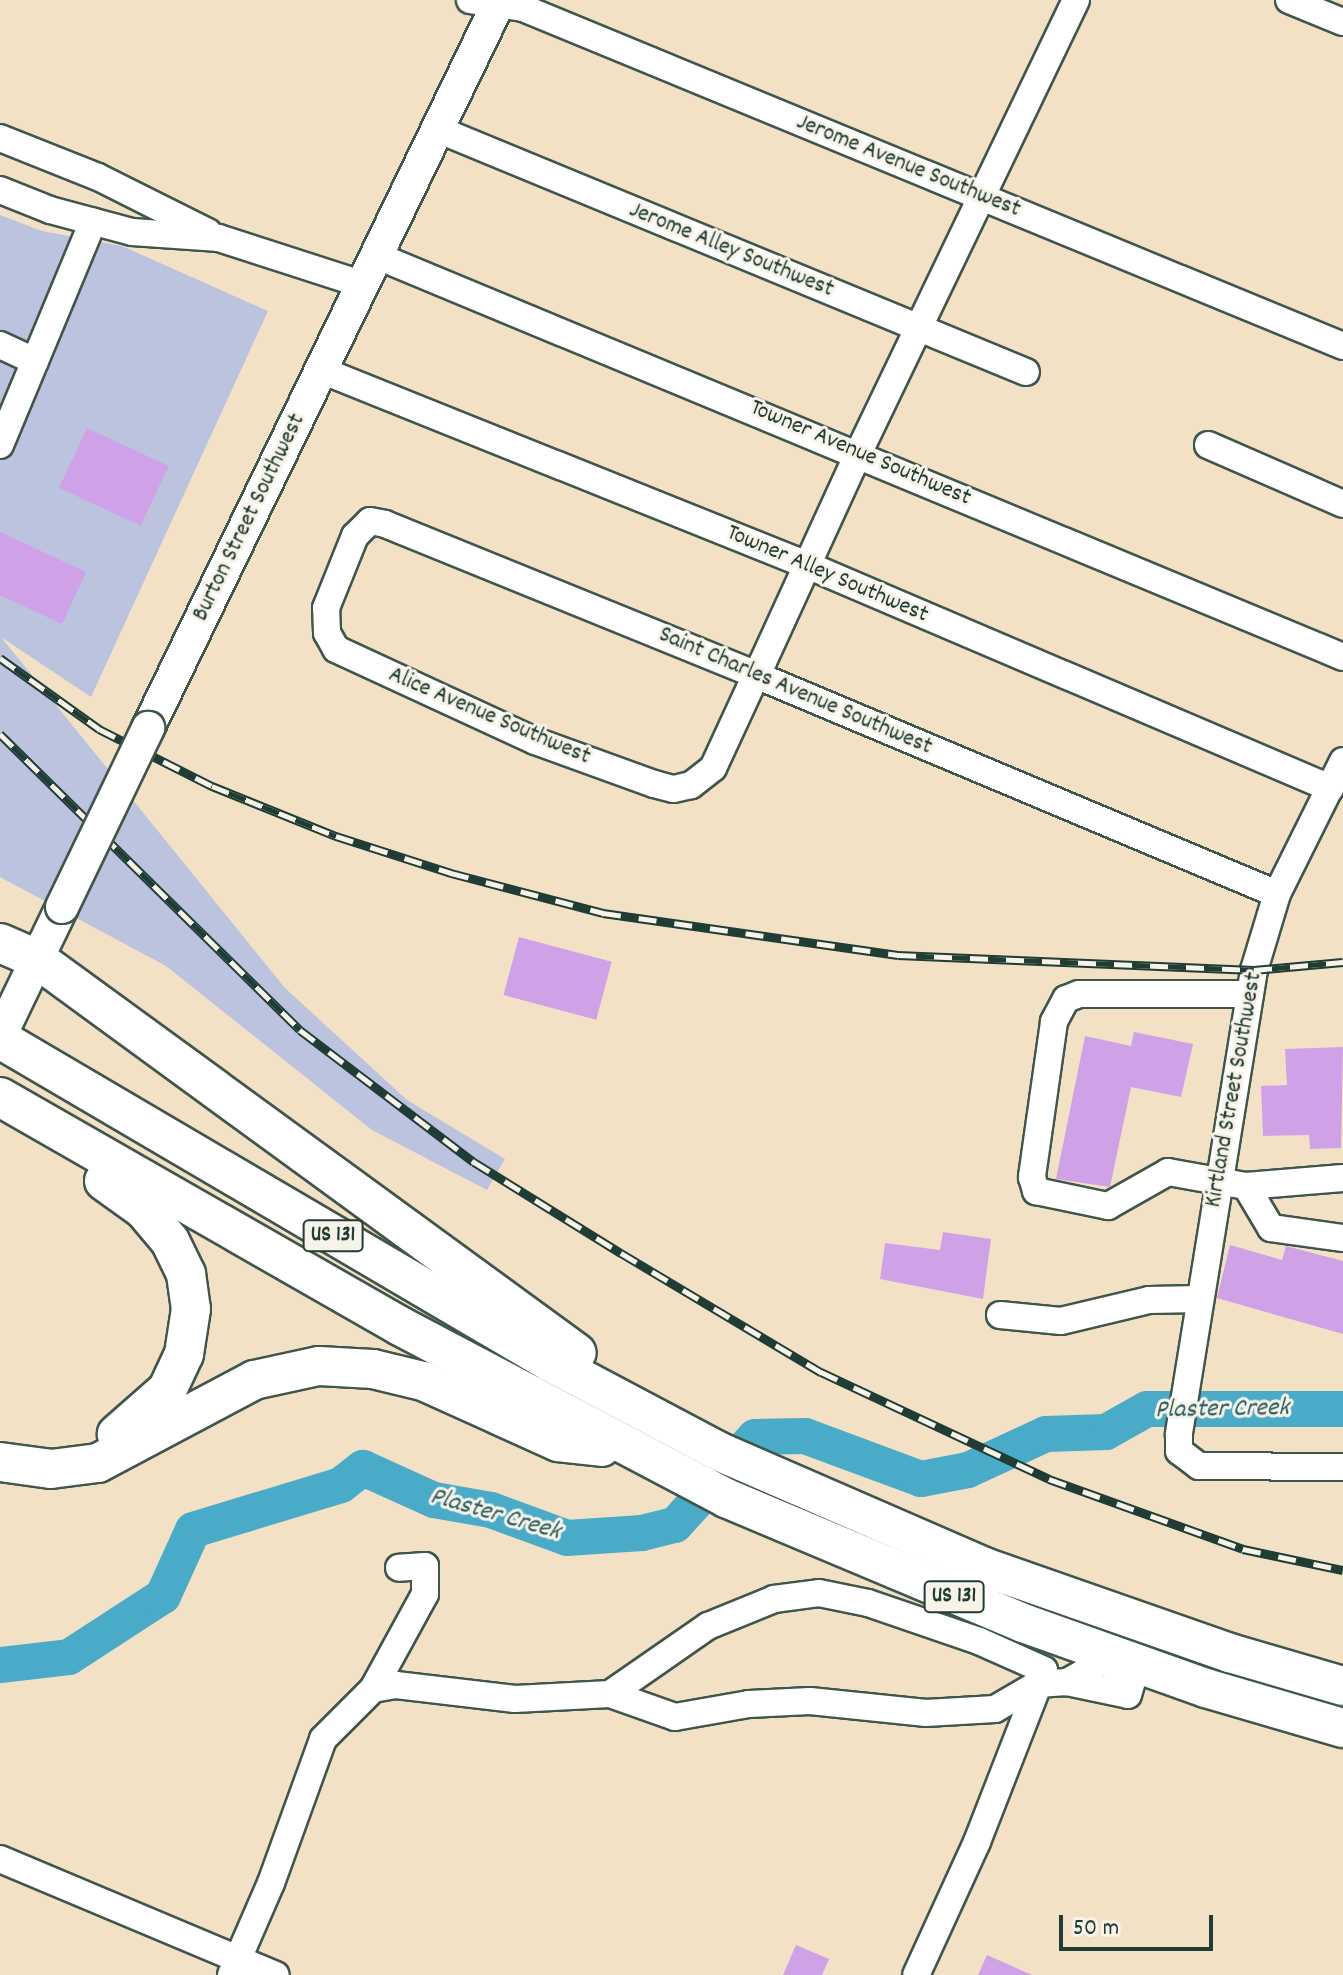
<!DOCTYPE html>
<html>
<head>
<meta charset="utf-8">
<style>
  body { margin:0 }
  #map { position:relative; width:1343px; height:1975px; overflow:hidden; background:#f3e1c6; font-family:Dekko,sans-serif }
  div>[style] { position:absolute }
  .industrial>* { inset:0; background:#bbc3de }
  .river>* { height:36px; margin:-18px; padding:0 18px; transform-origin:18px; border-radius:18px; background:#4aabc9 }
  .building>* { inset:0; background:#cfa1e6; transform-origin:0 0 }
  .roads { filter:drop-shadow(2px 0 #3f564a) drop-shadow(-2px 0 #3f564a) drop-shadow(0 2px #3f564a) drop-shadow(0 -2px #3f564a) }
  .minor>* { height:26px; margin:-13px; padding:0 13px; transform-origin:13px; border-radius:13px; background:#fff }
  .major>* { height:32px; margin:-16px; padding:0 16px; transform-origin:16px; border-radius:16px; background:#fff }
  .highway>* { height:38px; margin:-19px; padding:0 19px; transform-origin:19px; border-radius:19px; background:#fff }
  .rail>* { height:9px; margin-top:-4.5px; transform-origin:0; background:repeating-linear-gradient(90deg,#f7f3e8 0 18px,#1f3d34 0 36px); box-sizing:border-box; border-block:2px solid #1f3d34 }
  .bridges { filter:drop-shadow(2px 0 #3f564a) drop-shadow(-2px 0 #3f564a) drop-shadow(0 2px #3f564a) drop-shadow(0 -2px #3f564a) }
  .major-bridge>* { height:32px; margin:-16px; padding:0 16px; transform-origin:16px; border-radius:16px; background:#fff }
  span { translate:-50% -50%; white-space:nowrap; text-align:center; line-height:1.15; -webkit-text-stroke:6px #f7f3e8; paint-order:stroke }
  .shield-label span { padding:2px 6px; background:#f7f3e8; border:2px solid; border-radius:6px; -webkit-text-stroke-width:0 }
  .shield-label { font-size:22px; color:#1f3d34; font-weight:700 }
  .street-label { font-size:24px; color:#1f3d34 }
  .water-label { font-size:26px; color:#2c5e61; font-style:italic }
  .scale { position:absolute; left:1059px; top:1915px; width:154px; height:36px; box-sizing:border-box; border:4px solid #1f3d34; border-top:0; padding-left:10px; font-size:24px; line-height:28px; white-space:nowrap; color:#1f3d34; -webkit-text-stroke:6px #f7f3e8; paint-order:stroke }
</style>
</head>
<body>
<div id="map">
  <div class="industrial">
    <i style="clip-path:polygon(0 215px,42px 231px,122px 246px,268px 311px,91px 697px,1px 637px,285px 988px,407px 1100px,505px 1159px,487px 1190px,372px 1130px,166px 966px,0 877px)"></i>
  </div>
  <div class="river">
    <i style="left:0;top:1665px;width:69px;rotate:-6.6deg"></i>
    <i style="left:69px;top:1657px;width:112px;rotate:-33deg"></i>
    <i style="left:163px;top:1596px;width:72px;rotate:-65.6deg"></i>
    <i style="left:193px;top:1530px;width:155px;rotate:-16.9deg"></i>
    <i style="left:341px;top:1485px;width:28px;rotate:-38deg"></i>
    <i style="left:363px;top:1468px;width:78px;rotate:24.3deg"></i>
    <i style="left:434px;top:1500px;width:58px;rotate:10deg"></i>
    <i style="left:491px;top:1510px;width:81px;rotate:20.2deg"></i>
    <i style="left:567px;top:1538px;width:75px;rotate:-3.8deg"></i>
    <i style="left:642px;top:1533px;width:34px;rotate:-14deg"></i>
    <i style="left:675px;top:1525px;width:119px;rotate:-47.7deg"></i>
    <i style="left:755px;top:1437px;width:50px;rotate:-1.1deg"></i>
    <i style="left:805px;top:1436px;width:124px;rotate:20.3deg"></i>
    <i style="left:921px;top:1479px;width:48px;rotate:-10.8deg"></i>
    <i style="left:968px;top:1470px;width:86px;rotate:-24.8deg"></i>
    <i style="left:1046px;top:1434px;width:60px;rotate:-1.9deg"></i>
    <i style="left:1106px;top:1432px;width:47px;rotate:-29.3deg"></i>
    <i style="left:1147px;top:1409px;width:196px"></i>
  </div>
  <div class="building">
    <i style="left:87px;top:428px;width:90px;height:66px;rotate:25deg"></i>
    <i style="clip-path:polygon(0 532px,86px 572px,62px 624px,0 595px)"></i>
    <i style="left:519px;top:937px;width:96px;height:60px;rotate:15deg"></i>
    <i style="clip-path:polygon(1134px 1032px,1193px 1044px,1181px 1097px,1131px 1087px,1110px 1187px,1056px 1179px,1085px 1036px,1131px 1046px)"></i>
    <i style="clip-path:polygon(1343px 1047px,1341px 1148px,1310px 1149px,1309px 1135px,1263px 1136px,1261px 1086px,1287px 1085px,1285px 1049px)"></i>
    <i style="clip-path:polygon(943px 1232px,991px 1239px,983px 1299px,880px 1279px,885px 1243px,940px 1250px)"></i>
    <i style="clip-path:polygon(1230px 1245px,1282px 1260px,1286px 1246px,1343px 1261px,1343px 1334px,1217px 1298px)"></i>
    <i style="clip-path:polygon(796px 1945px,829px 1959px,822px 1975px,783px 1975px)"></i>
    <i style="clip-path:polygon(987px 1955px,1032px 1975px,978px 1975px)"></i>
  </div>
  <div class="roads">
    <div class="minor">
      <i style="left:470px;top:0;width:54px;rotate:8.6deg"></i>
      <i style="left:523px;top:8px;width:887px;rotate:22.4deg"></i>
      <i style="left:1076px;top:0;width:501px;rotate:115.65deg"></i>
      <i style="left:859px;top:452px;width:231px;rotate:114.6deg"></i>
      <i style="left:763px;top:662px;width:15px;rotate:118deg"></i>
      <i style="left:756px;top:675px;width:102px;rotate:114.8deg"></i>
      <i style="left:713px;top:768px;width:28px;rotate:142deg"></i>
      <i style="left:691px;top:785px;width:18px;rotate:167deg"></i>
      <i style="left:673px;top:789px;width:20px;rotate:-165deg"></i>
      <i style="left:654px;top:784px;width:127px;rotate:-160.1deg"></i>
      <i style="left:535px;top:741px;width:219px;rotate:-155.2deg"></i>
      <i style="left:336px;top:649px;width:18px;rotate:-119deg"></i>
      <i style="left:327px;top:633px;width:25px;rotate:-92deg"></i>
      <i style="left:326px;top:608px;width:78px;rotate:-68.1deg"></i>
      <i style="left:355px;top:536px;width:21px;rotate:-45deg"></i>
      <i style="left:370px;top:521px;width:15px;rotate:11deg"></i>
      <i style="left:385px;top:524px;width:401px;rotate:22.1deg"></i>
      <i style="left:756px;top:675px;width:565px;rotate:22.8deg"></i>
      <i style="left:1289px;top:0;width:58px;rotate:22.2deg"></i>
      <i style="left:437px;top:129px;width:637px;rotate:22.42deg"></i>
      <i style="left:0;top:138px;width:105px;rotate:21.7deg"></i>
      <i style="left:98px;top:177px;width:123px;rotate:26.6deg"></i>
      <i style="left:0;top:190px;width:54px;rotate:21.8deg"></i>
      <i style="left:50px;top:210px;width:85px;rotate:15deg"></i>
      <i style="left:132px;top:232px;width:87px;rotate:3.9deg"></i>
      <i style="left:219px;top:238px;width:149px;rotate:17.9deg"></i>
      <i style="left:375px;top:255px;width:1048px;rotate:22.55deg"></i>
      <i style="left:0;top:345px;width:38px;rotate:25deg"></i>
      <i style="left:35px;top:361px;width:151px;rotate:-67.4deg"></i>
      <i style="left:321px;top:370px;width:524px;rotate:21.86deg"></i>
      <i style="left:807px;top:565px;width:569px;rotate:23.09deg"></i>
      <i style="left:0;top:445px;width:91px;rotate:-67.4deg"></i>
      <i style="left:1208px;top:445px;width:147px;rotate:23.6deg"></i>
      <i style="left:1343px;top:761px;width:148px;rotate:116.4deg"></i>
      <i style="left:1277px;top:894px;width:79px;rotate:106.8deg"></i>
      <i style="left:1254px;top:970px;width:471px;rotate:99.2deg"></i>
      <i style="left:1179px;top:1435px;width:16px;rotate:90deg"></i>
      <i style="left:1179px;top:1451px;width:25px;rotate:37deg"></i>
      <i style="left:1199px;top:1466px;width:144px;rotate:0.4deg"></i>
      <i style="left:1250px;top:994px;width:171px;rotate:180deg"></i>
      <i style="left:1079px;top:994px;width:14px;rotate:159deg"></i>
      <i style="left:1066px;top:999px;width:26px;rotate:118deg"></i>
      <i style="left:1054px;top:1022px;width:157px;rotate:98.1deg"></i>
      <i style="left:1032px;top:1177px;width:15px;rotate:74deg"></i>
      <i style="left:1036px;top:1191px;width:74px;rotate:11.8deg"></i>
      <i style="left:1108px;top:1206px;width:69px;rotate:-29.5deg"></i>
      <i style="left:1168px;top:1172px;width:79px;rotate:10.2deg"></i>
      <i style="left:1246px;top:1186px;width:97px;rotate:-4.7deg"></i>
      <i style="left:1246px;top:1186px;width:49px;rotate:59.2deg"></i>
      <i style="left:1271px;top:1228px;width:73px;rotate:7.9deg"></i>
      <i style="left:1000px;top:1315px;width:61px;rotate:5.6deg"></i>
      <i style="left:1061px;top:1321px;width:90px;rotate:-13.4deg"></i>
      <i style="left:1149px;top:1300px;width:51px;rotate:-1.1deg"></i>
      <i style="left:373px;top:1689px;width:23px;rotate:-10deg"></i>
      <i style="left:396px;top:1685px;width:120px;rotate:6.7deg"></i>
      <i style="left:515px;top:1699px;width:95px;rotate:-3deg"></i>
      <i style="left:610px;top:1694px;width:119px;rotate:-34.8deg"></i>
      <i style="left:708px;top:1626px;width:71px;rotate:-22.2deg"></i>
      <i style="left:774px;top:1599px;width:45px;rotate:-7.6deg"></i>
      <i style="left:819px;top:1593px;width:50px;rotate:11.5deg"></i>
      <i style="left:868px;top:1603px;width:117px;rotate:18.9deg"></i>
      <i style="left:979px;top:1641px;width:71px;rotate:24deg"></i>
      <i style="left:1044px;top:1670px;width:185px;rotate:111.3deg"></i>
      <i style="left:977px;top:1842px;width:146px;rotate:114.6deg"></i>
      <i style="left:610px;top:1694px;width:69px;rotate:19.5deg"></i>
      <i style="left:675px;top:1717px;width:75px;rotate:-10deg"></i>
      <i style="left:749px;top:1704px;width:61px;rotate:-2.8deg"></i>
      <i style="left:810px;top:1701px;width:117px;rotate:5.9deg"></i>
      <i style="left:926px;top:1713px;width:69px;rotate:-3.3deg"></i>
      <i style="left:995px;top:1709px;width:50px;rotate:-30.2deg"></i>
      <i style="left:1038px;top:1684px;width:29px;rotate:-4deg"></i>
      <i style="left:1067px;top:1682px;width:62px;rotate:12deg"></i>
      <i style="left:1128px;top:1695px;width:15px;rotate:-74deg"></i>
      <i style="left:1132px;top:1681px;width:34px;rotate:-144deg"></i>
      <i style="left:1104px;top:1661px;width:43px;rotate:150.4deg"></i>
      <i style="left:0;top:1859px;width:299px;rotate:22.8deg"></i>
      <i style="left:231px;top:1975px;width:100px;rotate:-66.5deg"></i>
      <i style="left:271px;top:1883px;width:153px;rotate:-70.1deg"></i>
      <i style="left:323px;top:1739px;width:71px;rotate:-45deg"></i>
      <i style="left:373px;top:1689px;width:108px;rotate:-61.3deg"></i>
      <i style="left:425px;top:1594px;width:28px;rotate:-90deg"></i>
      <i style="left:425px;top:1566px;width:26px;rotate:176deg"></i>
    </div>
    <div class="major">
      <i style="left:148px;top:728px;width:809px;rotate:-64.2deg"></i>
      <i style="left:0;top:1036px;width:143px;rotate:-64.3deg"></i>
    </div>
    <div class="highway">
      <i style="left:0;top:943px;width:40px;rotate:23.4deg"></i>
      <i style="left:37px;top:959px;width:668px;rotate:36.12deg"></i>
      <i style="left:0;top:1039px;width:638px;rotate:30.42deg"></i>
      <i style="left:550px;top:1362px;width:192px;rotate:27.9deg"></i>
      <i style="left:720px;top:1452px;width:288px;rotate:23.5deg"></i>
      <i style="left:984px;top:1567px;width:261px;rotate:19.3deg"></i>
      <i style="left:1230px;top:1653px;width:118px;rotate:16.3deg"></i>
      <i style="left:0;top:1097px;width:461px;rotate:29.8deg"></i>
      <i style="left:400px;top:1326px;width:369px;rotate:27.8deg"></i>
      <i style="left:726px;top:1498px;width:322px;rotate:22.8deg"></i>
      <i style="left:1023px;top:1623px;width:194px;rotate:19.6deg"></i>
      <i style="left:1206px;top:1688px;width:143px;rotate:16.3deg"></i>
      <i style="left:104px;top:1181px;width:49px;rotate:35.9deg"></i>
      <i style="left:144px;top:1210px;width:40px;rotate:50deg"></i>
      <i style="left:170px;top:1241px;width:37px;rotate:64deg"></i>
      <i style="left:186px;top:1274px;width:35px;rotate:82deg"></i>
      <i style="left:191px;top:1309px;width:46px;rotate:98.8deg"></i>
      <i style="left:184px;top:1354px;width:40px;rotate:115deg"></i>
      <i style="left:167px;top:1390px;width:67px;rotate:138.7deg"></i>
      <i style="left:0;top:1462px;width:51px;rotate:7.8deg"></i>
      <i style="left:51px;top:1469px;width:47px;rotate:-7.3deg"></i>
      <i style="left:98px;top:1463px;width:177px;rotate:-28deg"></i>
      <i style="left:254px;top:1380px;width:66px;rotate:-12.2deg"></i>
      <i style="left:319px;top:1366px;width:54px;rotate:3.2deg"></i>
      <i style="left:373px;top:1369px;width:51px;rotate:13.5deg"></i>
      <i style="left:423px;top:1381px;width:148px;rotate:24.3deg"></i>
      <i style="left:558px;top:1442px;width:44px;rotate:6.5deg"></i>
    </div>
  </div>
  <div class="rail">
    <i style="left:0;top:658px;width:122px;rotate:35.6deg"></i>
    <i style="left:99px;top:729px;width:127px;rotate:26.8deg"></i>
    <i style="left:212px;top:786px;width:134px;rotate:22deg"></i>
    <i style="left:336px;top:836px;width:121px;rotate:17.8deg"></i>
    <i style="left:451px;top:873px;width:157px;rotate:14.7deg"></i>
    <i style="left:603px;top:913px;width:298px;rotate:8.1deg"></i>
    <i style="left:898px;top:955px;width:356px;rotate:2.4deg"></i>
    <i style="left:1254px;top:970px;width:89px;rotate:-5.1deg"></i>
    <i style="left:0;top:734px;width:421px;rotate:44.6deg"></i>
    <i style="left:300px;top:1030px;width:218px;rotate:37.2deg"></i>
    <i style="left:474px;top:1162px;width:173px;rotate:31.8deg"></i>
    <i style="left:621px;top:1253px;width:233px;rotate:30.8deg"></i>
    <i style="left:821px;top:1372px;width:252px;rotate:25.1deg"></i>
    <i style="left:1049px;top:1479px;width:206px;rotate:19.8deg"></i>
    <i style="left:1243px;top:1549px;width:102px;rotate:11.9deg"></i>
  </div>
  <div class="bridges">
    <div class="major-bridge">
      <i style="left:62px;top:907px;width:199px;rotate:-64.3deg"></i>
    </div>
  </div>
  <div class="shield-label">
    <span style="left:333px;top:1236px">US 131</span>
    <span style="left:954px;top:1597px">US 131</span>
  </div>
  <div class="street-label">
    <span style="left:908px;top:167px;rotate:22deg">Jerome Avenue Southwest</span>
    <span style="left:731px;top:251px;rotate:22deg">Jerome Alley Southwest</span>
    <span style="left:860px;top:454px;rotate:23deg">Towner Avenue Southwest</span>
    <span style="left:250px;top:518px;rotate:-64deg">Burton Street Southwest</span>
    <span style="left:827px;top:575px;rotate:23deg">Towner Alley Southwest</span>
    <span style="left:795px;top:692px;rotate:23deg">Saint Charles Avenue Southwest</span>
    <span style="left:489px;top:717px;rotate:23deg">Alice Avenue Southwest</span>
    <span style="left:1235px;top:1090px;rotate:-80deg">Kirtland Street Southwest</span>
  </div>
  <div class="water-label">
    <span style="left:1222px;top:1410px;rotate:-1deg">Plaster Creek</span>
    <span style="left:495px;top:1515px;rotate:16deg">Plaster Creek</span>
  </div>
  <div class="scale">50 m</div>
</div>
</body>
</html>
